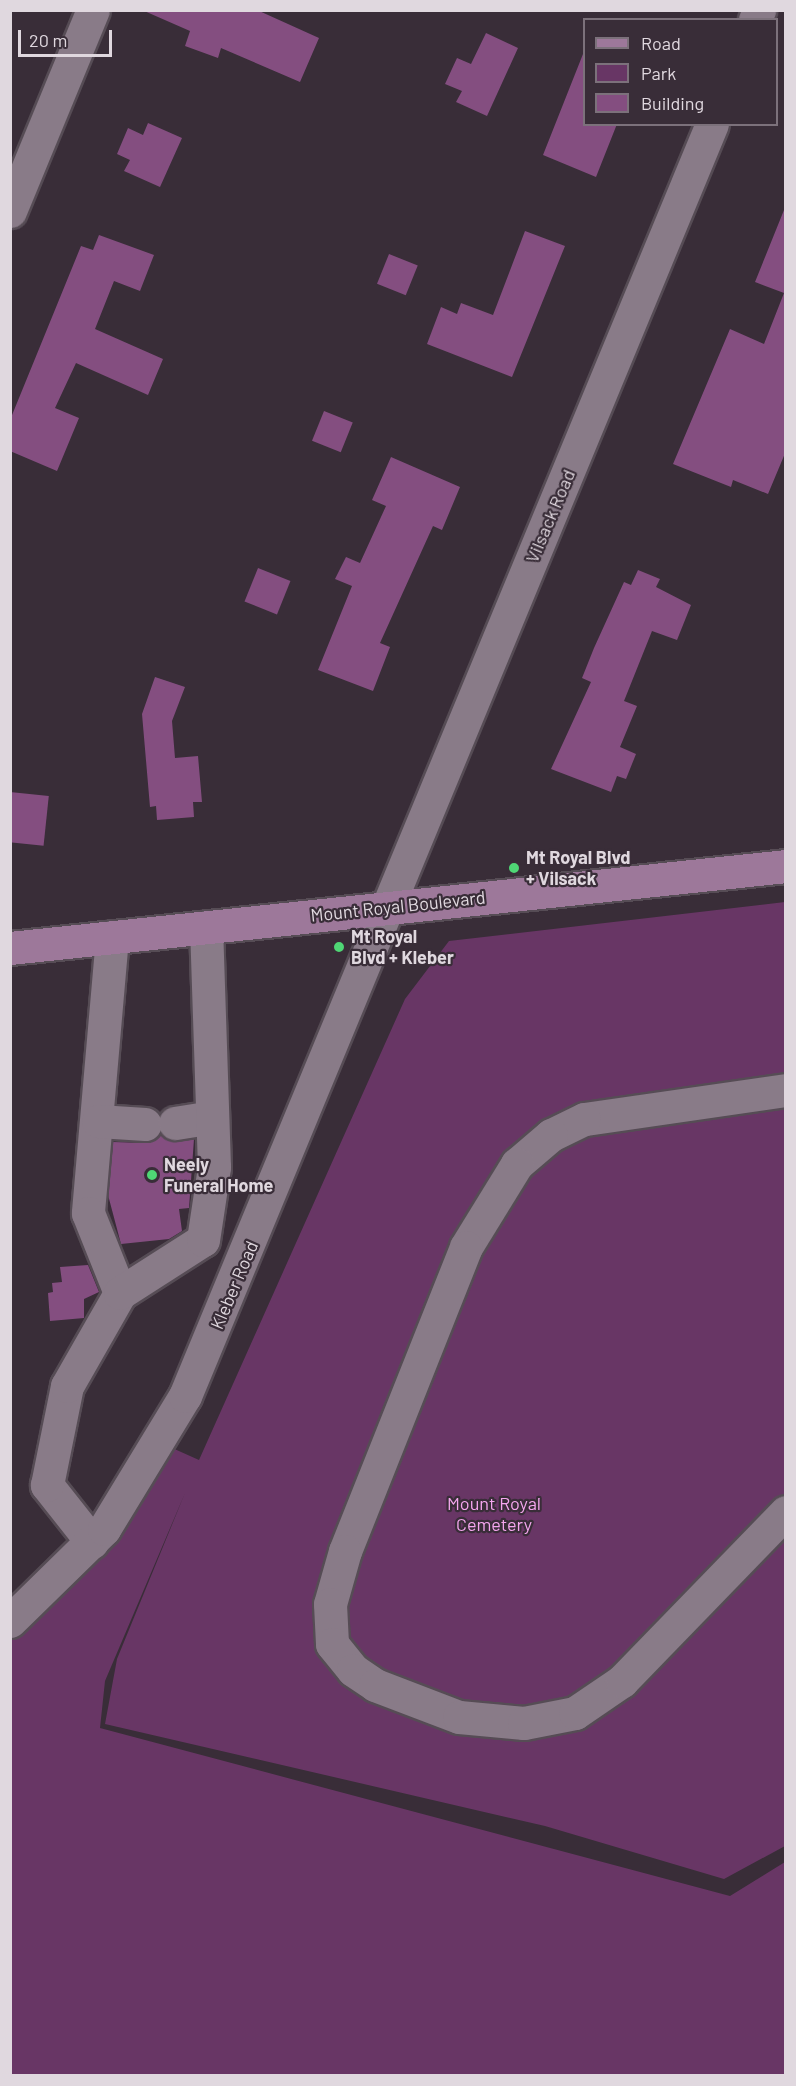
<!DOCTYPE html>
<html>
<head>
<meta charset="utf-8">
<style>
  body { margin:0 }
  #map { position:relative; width:796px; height:2086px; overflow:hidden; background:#392d38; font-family:Barlow,sans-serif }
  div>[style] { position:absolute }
  .green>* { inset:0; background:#683665 }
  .building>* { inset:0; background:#844e80; transform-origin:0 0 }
  .roads { filter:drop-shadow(2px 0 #564c55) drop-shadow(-2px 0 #564c55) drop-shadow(0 2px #564c55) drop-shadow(0 -2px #564c55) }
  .minor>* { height:33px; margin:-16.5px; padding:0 16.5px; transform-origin:16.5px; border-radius:16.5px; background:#897b88 }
  .major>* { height:33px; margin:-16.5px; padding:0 16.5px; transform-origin:16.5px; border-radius:16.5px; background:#9d789a }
  .dots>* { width:16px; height:16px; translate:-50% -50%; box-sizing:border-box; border:3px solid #392d38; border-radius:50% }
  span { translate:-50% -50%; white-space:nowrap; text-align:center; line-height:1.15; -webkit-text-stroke:4.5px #392d38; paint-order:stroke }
  .street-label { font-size:18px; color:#e0d8df }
  .poi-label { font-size:18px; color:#e0d8df; font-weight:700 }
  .left { translate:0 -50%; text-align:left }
  .park-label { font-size:18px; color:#f5a6ef }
  .frame { position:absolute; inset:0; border:12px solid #e0d8df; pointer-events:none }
  .legend { position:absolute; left:583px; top:18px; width:195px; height:108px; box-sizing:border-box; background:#392d38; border:2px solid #7c717b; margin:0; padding:8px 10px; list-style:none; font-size:18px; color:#e0d8df }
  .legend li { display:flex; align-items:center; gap:12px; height:30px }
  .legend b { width:30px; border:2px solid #7c717b }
  .scale { position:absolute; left:18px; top:30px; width:94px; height:27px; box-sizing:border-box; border:3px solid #e0d8df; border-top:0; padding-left:8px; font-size:18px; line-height:21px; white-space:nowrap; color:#e0d8df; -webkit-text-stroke:4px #392d38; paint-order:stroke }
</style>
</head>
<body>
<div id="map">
  <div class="green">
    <i style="clip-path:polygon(785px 902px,785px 1846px,724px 1879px,545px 1826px,105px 1724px,117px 1659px,185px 1493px,105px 1681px,100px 1728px,730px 1896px,785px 1862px,785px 2075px,11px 2076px,11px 1621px,161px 1443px,199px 1460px,405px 999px,449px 941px)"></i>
  </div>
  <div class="building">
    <i style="clip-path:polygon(142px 10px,257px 10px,319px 38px,300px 82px,221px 48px,218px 58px,185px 46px,190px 31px)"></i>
    <i style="clip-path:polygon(486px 33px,518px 48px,487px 116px,456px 102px,462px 91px,445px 84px,457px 58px,471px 64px)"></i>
    <i style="clip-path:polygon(583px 54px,585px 124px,617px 124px,596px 177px,543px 155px)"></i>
    <i style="clip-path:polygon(148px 123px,182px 138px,160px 187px,124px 171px,130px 160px,117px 154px,128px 128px,143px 135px)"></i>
    <i style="clip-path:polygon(784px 210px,786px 451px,768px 494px,733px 480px,731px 487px,673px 464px,730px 329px,764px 344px,784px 293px,755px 282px)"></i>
    <i style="clip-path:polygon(525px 231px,565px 246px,512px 377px,427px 344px,441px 307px,457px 314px,461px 303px,493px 315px)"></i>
    <i style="clip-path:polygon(99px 235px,154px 255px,140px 291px,114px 281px,95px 329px,163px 359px,148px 395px,76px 363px,55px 408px,79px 418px,57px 471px,10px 451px,10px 420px,81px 246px,93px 250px)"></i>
    <i style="left:389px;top:254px;width:31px;height:32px;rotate:22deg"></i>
    <i style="left:324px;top:411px;width:31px;height:32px;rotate:22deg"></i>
    <i style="clip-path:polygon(391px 457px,460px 487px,442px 530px,433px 526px,380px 643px,390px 647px,373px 691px,318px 670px,352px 586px,335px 579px,346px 557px,360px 563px,386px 506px,372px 500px)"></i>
    <i style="left:258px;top:568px;width:35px;height:36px;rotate:22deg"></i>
    <i style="clip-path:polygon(638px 570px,660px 579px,656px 587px,691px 605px,677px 640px,652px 631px,624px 701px,637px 706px,620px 747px,636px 754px,626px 779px,617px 776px,611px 792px,551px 769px,591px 682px,582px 678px,594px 648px,624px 582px,631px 585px)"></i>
    <i style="clip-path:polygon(155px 677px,185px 687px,172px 721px,175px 758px,198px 756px,202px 802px,193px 802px,194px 817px,157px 820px,156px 806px,150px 807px,142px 714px)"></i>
    <i style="left:10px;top:792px;width:39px;height:50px;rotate:6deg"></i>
    <i style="clip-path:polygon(160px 1135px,169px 1141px,194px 1139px,189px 1208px,179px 1209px,182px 1231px,169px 1239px,121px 1244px,108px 1195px,113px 1142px,144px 1143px)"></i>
    <i style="clip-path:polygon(88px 1265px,99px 1292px,84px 1299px,84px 1318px,50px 1321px,48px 1293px,53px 1292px,52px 1283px,62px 1282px,60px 1267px)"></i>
  </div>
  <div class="roads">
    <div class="minor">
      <i style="left:755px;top:20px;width:11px;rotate:-68deg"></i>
      <i style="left:10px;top:211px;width:217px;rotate:-67.6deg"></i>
      <i style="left:112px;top:937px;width:277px;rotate:95deg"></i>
      <i style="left:88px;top:1213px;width:86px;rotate:68.2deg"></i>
      <i style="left:786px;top:1090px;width:204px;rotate:171.8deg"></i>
      <i style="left:584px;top:1119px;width:37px;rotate:154deg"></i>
      <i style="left:551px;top:1135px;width:45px;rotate:139.5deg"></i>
      <i style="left:517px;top:1164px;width:97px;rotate:121.6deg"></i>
      <i style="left:466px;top:1247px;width:327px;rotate:111.7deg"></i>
      <i style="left:345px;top:1551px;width:55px;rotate:105.8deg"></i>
      <i style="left:330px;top:1604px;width:40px;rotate:87.1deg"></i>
      <i style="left:332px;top:1644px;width:33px;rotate:51deg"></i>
      <i style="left:353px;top:1670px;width:27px;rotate:34deg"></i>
      <i style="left:375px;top:1685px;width:90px;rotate:20.9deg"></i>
      <i style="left:459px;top:1717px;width:65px;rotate:5.3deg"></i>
      <i style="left:524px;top:1723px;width:52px;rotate:-11.1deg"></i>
      <i style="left:575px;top:1713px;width:57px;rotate:-34.2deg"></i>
      <i style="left:622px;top:1681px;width:235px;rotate:-45.9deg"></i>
      <i style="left:98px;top:1121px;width:47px;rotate:3.7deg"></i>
      <i style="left:175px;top:1123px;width:37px;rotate:-9deg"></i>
      <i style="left:92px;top:1542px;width:73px;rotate:-128.3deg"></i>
      <i style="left:47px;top:1485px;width:101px;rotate:-78.6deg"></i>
      <i style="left:67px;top:1386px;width:107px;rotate:-60.3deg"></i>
      <i style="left:120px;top:1293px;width:98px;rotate:-32.6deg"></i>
      <i style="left:203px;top:1240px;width:74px;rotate:-81.4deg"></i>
      <i style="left:214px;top:1167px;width:240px;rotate:-91.9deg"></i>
      <i style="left:10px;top:1621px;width:132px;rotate:-44.4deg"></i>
      <i style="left:104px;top:1529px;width:156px;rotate:-58.7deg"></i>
      <i style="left:185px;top:1396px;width:1377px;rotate:-67.5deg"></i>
    </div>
    <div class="major">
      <i style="left:10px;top:948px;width:780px;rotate:-6.03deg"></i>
    </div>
  </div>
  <div class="dots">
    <i style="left:514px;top:868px;background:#4fd675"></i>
    <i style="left:339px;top:947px;background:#4fd675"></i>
    <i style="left:152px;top:1175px;background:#4fd675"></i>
  </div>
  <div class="street-label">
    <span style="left:550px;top:516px;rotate:-67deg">Vilsack Road</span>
    <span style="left:398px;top:906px;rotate:-6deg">Mount Royal Boulevard</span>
    <span style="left:234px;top:1285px;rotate:-67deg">Kleber Road</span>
  </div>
  <div class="poi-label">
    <span class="left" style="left:526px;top:868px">Mt Royal Blvd<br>+ Vilsack</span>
    <span class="left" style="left:351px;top:947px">Mt Royal<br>Blvd + Kleber</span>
    <span class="left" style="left:164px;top:1175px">Neely<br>Funeral Home</span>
  </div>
  <div class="park-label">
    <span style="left:494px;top:1514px">Mount Royal<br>Cemetery</span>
  </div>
  <div class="frame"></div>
  <ul class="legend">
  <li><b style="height:8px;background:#9d789a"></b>Road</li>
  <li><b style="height:16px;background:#683665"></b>Park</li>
  <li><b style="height:16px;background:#844e80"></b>Building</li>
  </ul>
  <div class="scale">20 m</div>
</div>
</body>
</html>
